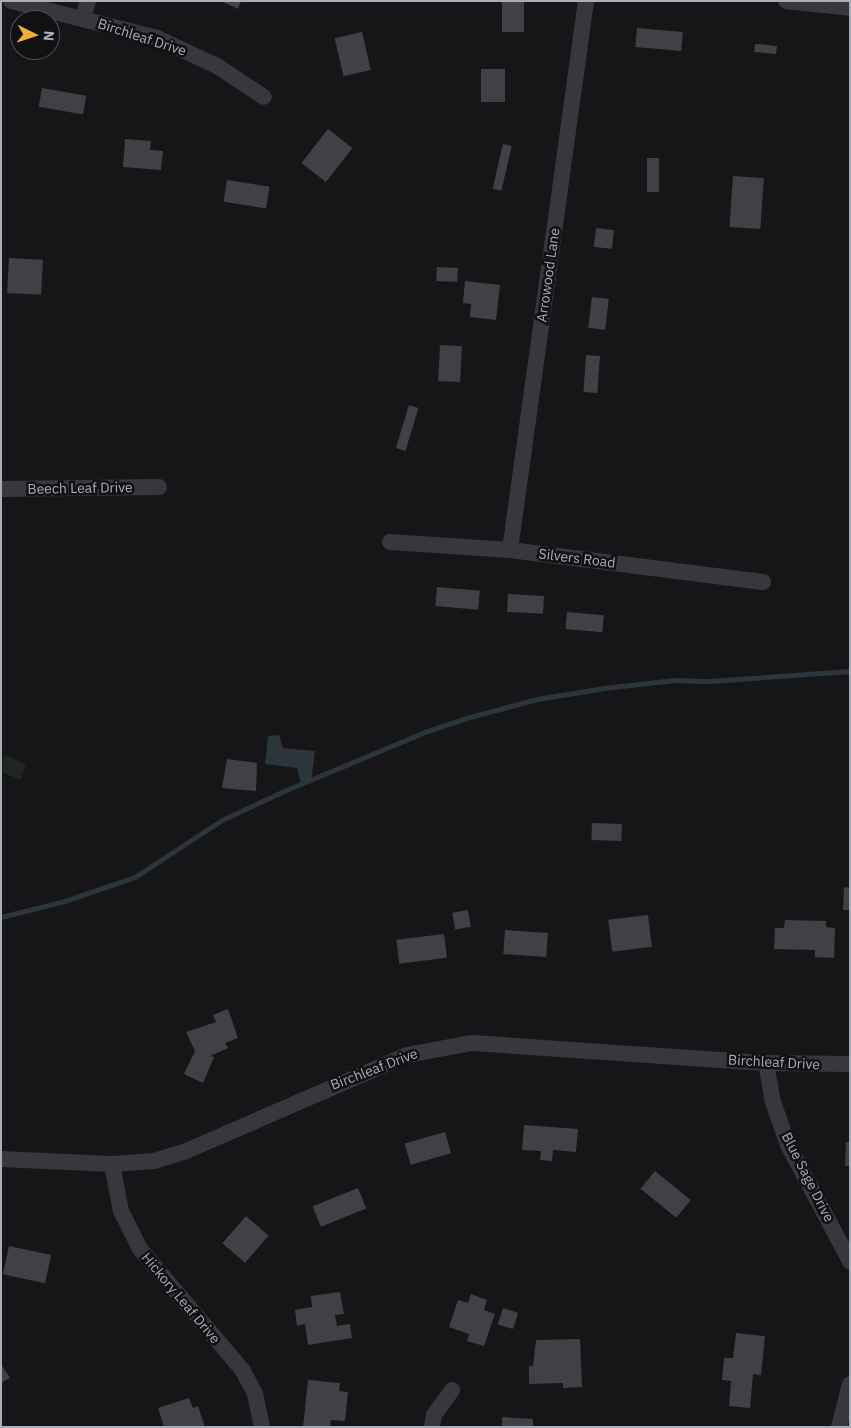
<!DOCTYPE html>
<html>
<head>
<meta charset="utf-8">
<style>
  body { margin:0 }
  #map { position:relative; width:851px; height:1428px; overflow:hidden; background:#161618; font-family:"IBM Plex Sans",sans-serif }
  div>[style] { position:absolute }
  .green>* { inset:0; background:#1e261f }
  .water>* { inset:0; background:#2c353c }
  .stream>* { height:4.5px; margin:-2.25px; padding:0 2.25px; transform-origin:2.25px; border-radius:2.25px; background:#2c353c }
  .building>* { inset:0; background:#404145; transform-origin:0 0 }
  .street>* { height:16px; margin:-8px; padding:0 8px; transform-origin:8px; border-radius:8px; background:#37383d }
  span { translate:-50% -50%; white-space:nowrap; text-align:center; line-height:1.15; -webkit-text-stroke:5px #111113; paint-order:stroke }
  .street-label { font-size:14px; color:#a8adb8 }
  .frame { position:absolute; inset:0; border:2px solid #a8adb8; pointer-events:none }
  .north { position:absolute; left:10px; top:10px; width:50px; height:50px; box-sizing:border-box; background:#111113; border:1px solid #4d4f55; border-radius:50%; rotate:94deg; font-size:14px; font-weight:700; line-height:20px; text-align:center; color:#a8adb8 }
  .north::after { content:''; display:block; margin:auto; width:18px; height:22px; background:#f2b134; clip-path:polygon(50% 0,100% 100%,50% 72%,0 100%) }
</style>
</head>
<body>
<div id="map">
  <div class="green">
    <i style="clip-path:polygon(4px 755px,26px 764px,21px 780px,1px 772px)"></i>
  </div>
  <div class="water">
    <i style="clip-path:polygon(279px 735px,283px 748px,315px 751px,311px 783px,301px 785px,297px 768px,265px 764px,268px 736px)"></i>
  </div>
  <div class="stream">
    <i style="left:1px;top:917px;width:66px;rotate:-14deg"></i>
    <i style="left:65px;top:901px;width:74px;rotate:-18.9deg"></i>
    <i style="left:135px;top:877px;width:104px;rotate:-33.2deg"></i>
    <i style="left:222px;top:820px;width:68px;rotate:-25.1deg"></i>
    <i style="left:284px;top:791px;width:153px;rotate:-22.7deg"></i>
    <i style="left:425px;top:732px;width:47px;rotate:-18.4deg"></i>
    <i style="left:470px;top:717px;width:69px;rotate:-15deg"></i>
    <i style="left:537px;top:699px;width:68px;rotate:-9.3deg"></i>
    <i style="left:604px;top:688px;width:71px;rotate:-6.4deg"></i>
    <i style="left:675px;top:680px;width:35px;rotate:2deg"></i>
    <i style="left:710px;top:681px;width:140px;rotate:-4.1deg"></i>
  </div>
  <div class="building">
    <i style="clip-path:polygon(221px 1px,241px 1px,238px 9px)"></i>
    <i style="left:502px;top:1px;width:22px;height:31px"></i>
    <i style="left:637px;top:28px;width:46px;height:19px;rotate:5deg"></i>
    <i style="left:362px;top:32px;width:39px;height:28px;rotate:77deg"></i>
    <i style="left:755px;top:44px;width:22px;height:8px;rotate:5deg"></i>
    <i style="left:481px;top:69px;width:24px;height:33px"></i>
    <i style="left:42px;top:88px;width:45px;height:19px;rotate:10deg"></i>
    <i style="left:328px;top:129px;width:31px;height:43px;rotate:38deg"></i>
    <i style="clip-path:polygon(125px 139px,151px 141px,150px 150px,163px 151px,161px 170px,123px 167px)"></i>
    <i style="left:503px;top:144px;width:9px;height:46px;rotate:13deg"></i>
    <i style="left:647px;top:158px;width:12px;height:34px"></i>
    <i style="left:733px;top:176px;width:31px;height:51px;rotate:4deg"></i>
    <i style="left:227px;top:180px;width:43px;height:22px;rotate:9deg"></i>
    <i style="left:596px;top:228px;width:18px;height:19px;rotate:6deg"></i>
    <i style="left:9px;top:258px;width:34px;height:35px;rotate:3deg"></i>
    <i style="left:437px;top:267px;width:21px;height:14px;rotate:3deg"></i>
    <i style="clip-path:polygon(465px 281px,500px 285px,496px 320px,470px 317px,471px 304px,463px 303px)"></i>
    <i style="left:592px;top:297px;width:17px;height:31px;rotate:7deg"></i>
    <i style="left:440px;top:345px;width:22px;height:36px;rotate:3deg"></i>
    <i style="left:586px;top:355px;width:14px;height:37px;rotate:4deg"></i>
    <i style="left:409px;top:405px;width:10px;height:45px;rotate:17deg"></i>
    <i style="left:437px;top:587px;width:43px;height:19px;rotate:5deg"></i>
    <i style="left:508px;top:594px;width:36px;height:18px;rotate:3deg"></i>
    <i style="left:567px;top:612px;width:37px;height:17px;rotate:5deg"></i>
    <i style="clip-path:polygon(227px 759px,257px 763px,256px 791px,222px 788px)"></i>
    <i style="left:592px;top:823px;width:30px;height:17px;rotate:2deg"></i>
    <i style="clip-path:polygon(844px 887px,850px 888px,850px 910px,843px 910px)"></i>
    <i style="left:468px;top:910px;width:17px;height:16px;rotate:80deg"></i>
    <i style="left:648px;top:915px;width:32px;height:40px;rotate:83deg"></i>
    <i style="clip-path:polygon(785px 920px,826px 921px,826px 927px,835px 928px,834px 958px,815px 957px,815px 950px,774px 949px,775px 928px,784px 928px)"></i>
    <i style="left:505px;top:930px;width:43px;height:24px;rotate:4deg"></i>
    <i style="left:444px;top:934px;width:24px;height:48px;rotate:83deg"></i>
    <i style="clip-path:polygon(228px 1009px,238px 1038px,225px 1043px,228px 1048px,210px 1056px,214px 1057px,203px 1083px,184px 1074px,195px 1051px,186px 1032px,216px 1022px,213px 1015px)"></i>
    <i style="clip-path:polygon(524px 1125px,578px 1129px,576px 1152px,553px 1150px,552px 1161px,540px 1160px,541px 1151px,522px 1150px)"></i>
    <i style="left:445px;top:1132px;width:22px;height:42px;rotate:74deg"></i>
    <i style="clip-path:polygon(846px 1142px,850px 1142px,850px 1166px,845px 1166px)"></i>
    <i style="left:655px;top:1171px;width:46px;height:23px;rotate:39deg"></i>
    <i style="left:358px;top:1188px;width:22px;height:49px;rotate:68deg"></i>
    <i style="left:246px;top:1216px;width:30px;height:36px;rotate:41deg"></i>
    <i style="left:9px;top:1246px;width:43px;height:29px;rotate:12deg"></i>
    <i style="clip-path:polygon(340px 1292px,344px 1314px,335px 1315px,337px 1326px,350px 1324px,352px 1338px,308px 1345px,305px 1324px,297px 1326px,295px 1310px,312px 1307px,311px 1296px)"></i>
    <i style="clip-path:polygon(471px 1294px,487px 1300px,484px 1310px,495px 1314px,484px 1346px,467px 1341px,469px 1334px,449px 1327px,458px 1300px,468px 1303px)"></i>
    <i style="left:503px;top:1308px;width:16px;height:17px;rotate:18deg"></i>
    <i style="clip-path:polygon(736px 1333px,765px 1336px,761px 1375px,753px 1374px,750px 1408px,729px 1406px,731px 1381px,722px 1380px,724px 1358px,733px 1358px)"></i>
    <i style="clip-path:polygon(580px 1339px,582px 1387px,563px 1388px,563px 1383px,529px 1384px,529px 1366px,533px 1366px,536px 1340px)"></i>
    <i style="clip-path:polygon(1px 1364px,10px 1378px,1px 1383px)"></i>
    <i style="clip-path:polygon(308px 1380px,340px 1383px,339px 1391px,348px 1392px,345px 1421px,331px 1420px,330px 1427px,303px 1427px)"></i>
    <i style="clip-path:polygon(189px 1398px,193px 1408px,198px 1406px,205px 1427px,164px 1427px,158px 1408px)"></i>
    <i style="clip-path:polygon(502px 1417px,533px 1419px,533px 1427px,502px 1427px)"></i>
  </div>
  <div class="street">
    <i style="left:11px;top:1px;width:151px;rotate:14.2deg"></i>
    <i style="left:157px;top:38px;width:66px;rotate:25deg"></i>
    <i style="left:217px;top:66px;width:56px;rotate:33.4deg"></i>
    <i style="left:786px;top:1px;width:64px;rotate:6.2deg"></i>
    <i style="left:83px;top:18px;width:18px;rotate:-74deg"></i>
    <i style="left:1px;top:489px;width:158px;rotate:-0.7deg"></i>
    <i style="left:390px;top:542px;width:120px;rotate:3.8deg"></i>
    <i style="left:510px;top:550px;width:255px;rotate:7.2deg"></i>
    <i style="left:510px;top:550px;width:554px;rotate:-82.12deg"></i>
    <i style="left:766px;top:1063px;width:40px;rotate:80deg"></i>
    <i style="left:773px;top:1102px;width:46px;rotate:70.8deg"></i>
    <i style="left:788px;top:1145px;width:132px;rotate:61.9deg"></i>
    <i style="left:1px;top:1159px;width:111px;rotate:2.6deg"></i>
    <i style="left:112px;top:1164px;width:42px;rotate:-4.1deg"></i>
    <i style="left:154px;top:1161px;width:31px;rotate:-17deg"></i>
    <i style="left:184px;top:1152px;width:243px;rotate:-23.5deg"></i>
    <i style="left:407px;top:1055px;width:66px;rotate:-10.5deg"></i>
    <i style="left:472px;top:1043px;width:295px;rotate:3.9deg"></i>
    <i style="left:766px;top:1063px;width:84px;rotate:0.7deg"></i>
    <i style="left:112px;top:1164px;width:48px;rotate:79.2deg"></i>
    <i style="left:121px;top:1211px;width:42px;rotate:63.4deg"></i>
    <i style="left:140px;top:1249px;width:160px;rotate:49.8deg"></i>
    <i style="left:243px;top:1371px;width:26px;rotate:62deg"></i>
    <i style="left:255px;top:1394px;width:34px;rotate:78deg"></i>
    <i style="left:432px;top:1427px;width:12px;rotate:-81deg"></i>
    <i style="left:434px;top:1415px;width:31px;rotate:-54deg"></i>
    <i style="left:839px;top:1427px;width:44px;rotate:-75.7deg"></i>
  </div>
  <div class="street-label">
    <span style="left:142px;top:37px;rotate:18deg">Birchleaf Drive</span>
    <span style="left:548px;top:275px;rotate:-82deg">Arrowood Lane</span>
    <span style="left:80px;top:488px;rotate:-1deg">Beech Leaf Drive</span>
    <span style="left:577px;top:558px;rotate:7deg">Silvers Road</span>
    <span style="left:774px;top:1062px;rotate:3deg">Birchleaf Drive</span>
    <span style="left:374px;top:1069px;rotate:-21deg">Birchleaf Drive</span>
    <span style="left:808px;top:1177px;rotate:63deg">Blue Sage Drive</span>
    <span style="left:181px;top:1298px;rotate:50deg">Hickory Leaf Drive</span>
  </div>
  <div class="frame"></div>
  <div class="north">N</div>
</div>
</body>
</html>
